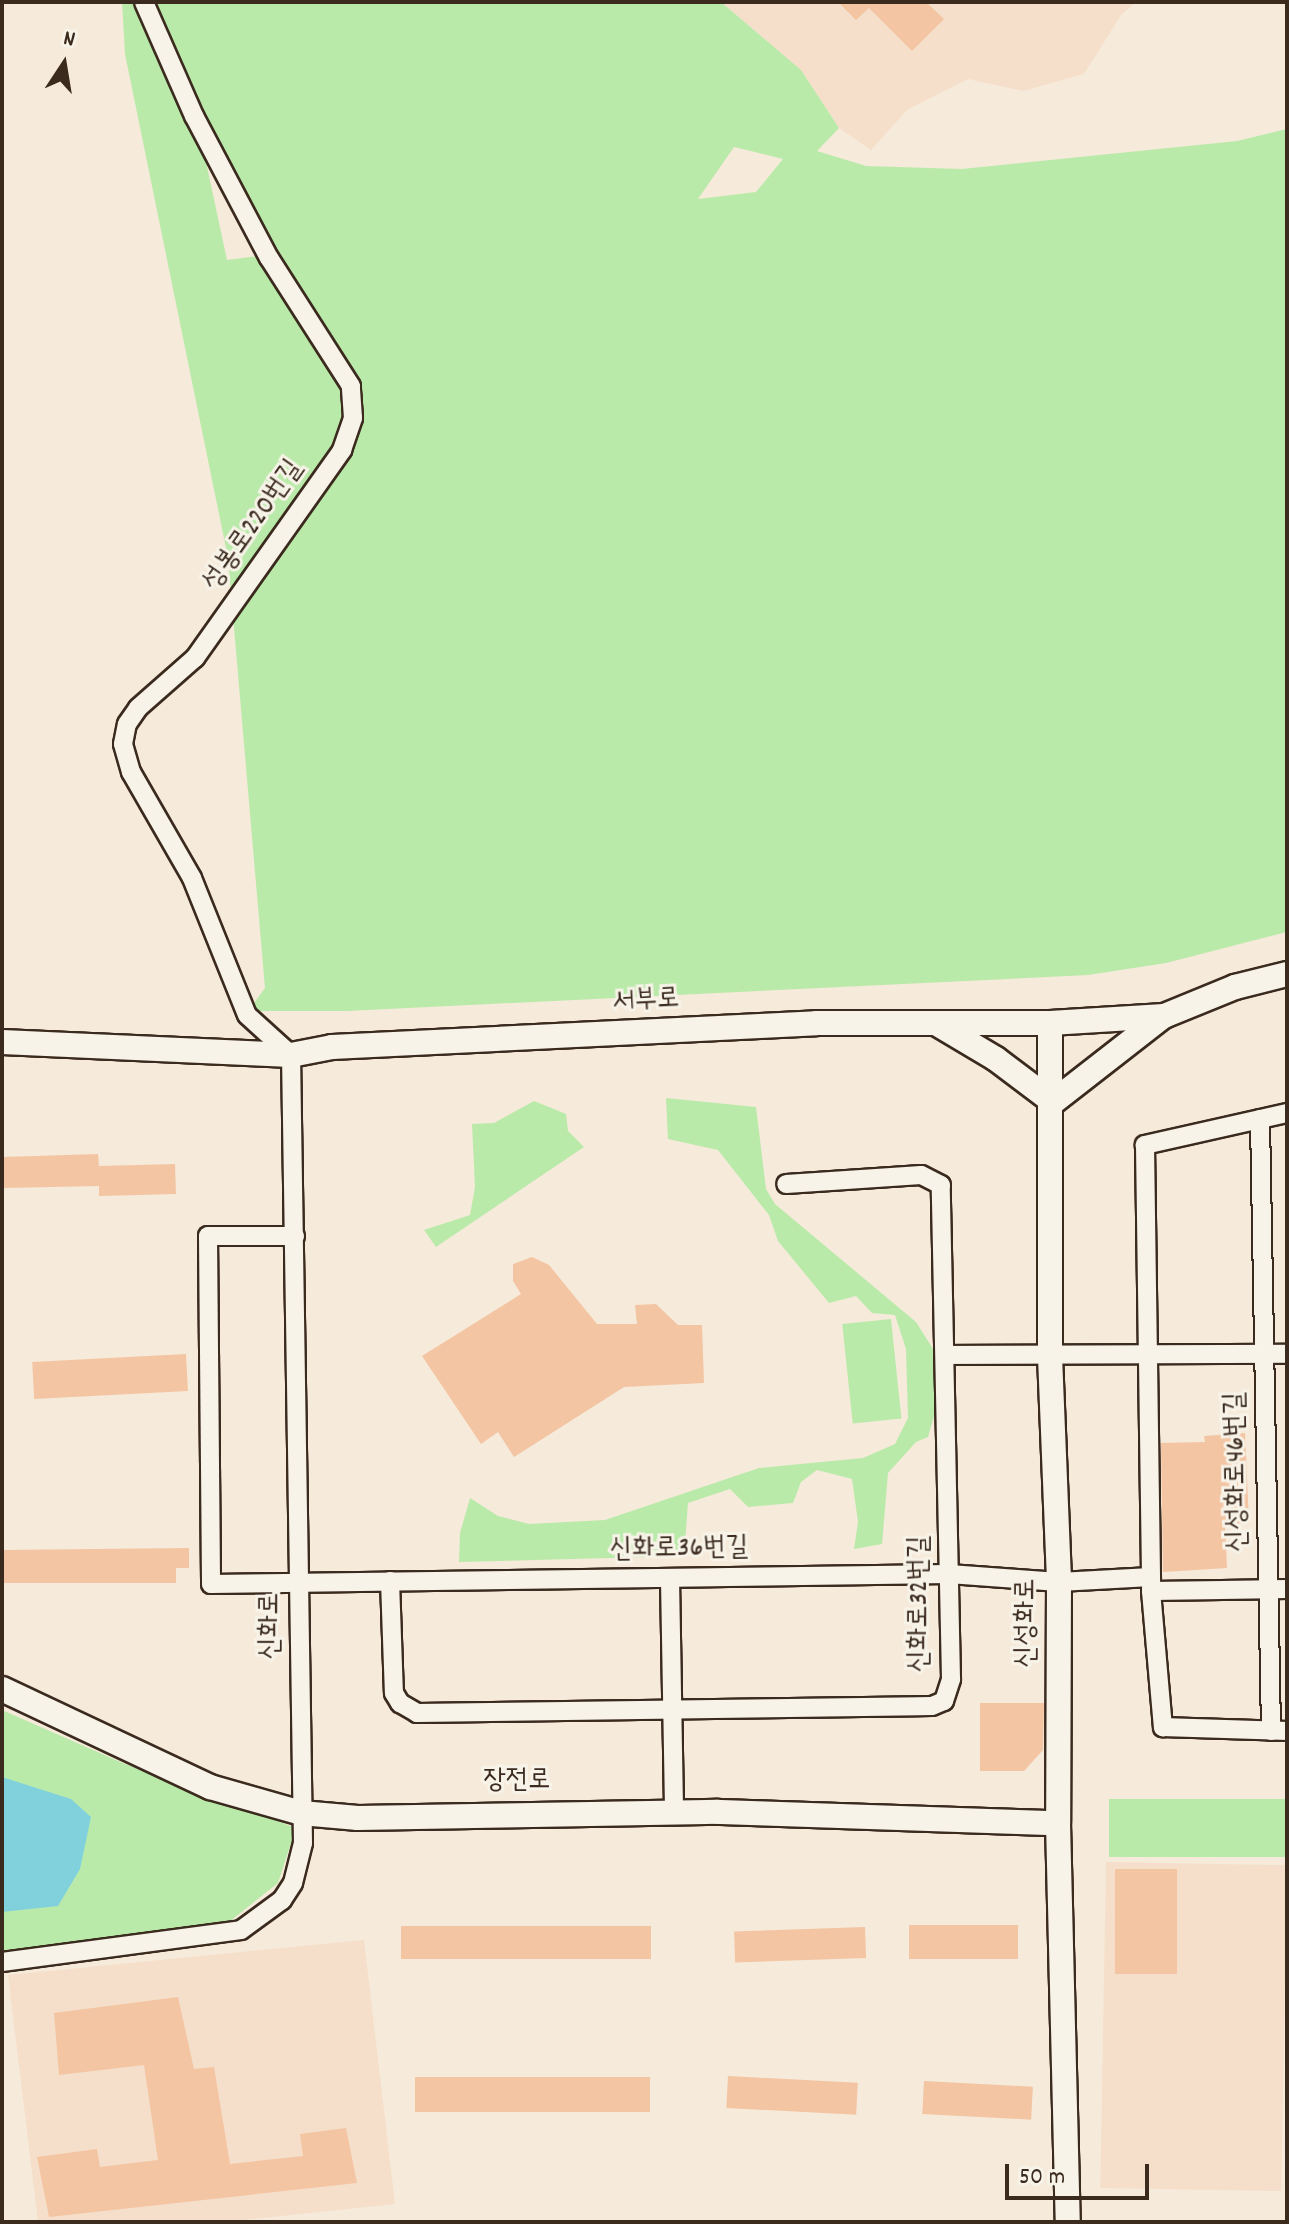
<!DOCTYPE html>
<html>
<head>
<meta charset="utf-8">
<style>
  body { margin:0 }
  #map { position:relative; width:1289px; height:2224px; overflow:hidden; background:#f6eada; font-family:Dekko,"Poor Story",sans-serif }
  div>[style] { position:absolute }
  .built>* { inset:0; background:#f5dfca; transform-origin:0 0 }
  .green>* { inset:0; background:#baeaaa; transform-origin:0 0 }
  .water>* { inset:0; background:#81d1dd }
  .building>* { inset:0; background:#f3c5a3; transform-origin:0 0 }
  .roads { filter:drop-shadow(2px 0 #3b2a1e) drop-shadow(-2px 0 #3b2a1e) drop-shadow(0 2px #3b2a1e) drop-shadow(0 -2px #3b2a1e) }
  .street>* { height:18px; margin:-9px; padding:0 9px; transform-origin:9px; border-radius:9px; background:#f7f3e8 }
  .secondary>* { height:24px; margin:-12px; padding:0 12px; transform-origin:12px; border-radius:12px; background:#f7f3e8 }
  span { translate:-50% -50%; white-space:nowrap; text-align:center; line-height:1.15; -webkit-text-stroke:6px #f7f3e8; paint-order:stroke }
  .street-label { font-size:28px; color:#3b2a1e }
  .frame { position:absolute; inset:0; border:4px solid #3b2a1e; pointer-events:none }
  .north { position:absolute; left:24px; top:24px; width:80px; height:80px; -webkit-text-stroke:6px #f7f3e8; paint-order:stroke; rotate:12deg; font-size:22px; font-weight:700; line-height:32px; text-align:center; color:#3b2a1e }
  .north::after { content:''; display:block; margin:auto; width:28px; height:36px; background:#3b2a1e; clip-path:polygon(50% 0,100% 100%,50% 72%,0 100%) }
  .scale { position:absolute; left:1005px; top:2164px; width:144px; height:36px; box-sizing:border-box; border:4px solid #3b2a1e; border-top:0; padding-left:10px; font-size:24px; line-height:28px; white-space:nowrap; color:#3b2a1e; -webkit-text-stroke:6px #f7f3e8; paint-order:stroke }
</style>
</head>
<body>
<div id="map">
  <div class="built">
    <i style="clip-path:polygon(721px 2px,1136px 2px,1121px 15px,1084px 74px,1023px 91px,968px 79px,907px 110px,871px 150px,839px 128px,801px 70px)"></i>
    <i style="left:1106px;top:1862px;width:181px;height:326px;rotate:1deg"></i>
    <i style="clip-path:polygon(364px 1940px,395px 2204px,225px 2222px,38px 2222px,8px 1975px)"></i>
  </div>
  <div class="green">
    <i style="clip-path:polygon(evenodd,122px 2px,721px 2px,801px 70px,839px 128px,817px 151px,866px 166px,962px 169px,1237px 141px,1287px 129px,1287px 932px,1166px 963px,1088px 975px,347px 1011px,248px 1011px,265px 988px,228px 558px,125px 54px,122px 2px,199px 129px,272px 254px,227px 260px,199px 129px,122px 2px,734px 147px,783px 159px,756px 192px,698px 199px,734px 147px)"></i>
    <i style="clip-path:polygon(666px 1098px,756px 1107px,766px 1189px,775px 1204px,916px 1322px,935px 1352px,934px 1416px,928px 1437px,916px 1442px,888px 1473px,882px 1544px,854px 1549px,858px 1522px,852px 1479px,817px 1470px,801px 1482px,793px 1503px,748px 1507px,730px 1489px,688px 1503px,684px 1556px,459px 1562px,460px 1533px,470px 1498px,498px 1516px,529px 1524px,605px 1520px,759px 1468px,863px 1458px,895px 1444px,908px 1418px,906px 1349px,895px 1315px,872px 1313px,856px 1296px,829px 1303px,778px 1241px,769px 1215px,718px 1150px,668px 1139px)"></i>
    <i style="clip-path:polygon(534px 1101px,566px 1114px,568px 1131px,584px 1147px,436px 1247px,424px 1230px,470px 1215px,475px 1187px,472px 1124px,494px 1123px)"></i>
    <i style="left:891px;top:1319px;width:100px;height:49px;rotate:84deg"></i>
    <i style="clip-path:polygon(2px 1710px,125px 1764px,296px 1828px,278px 1883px,229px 1922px,2px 1953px)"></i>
    <i style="left:1287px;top:1799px;width:58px;height:178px;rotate:90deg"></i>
  </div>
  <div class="water">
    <i style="clip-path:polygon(2px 1777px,71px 1799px,91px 1817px,80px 1869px,58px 1906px,2px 1912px)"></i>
  </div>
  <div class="building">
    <i style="clip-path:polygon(838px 2px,926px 2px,944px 19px,912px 51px,869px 8px,856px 20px)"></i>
    <i style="clip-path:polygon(98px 1154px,99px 1166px,175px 1164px,176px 1194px,99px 1196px,99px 1186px,2px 1188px,2px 1157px)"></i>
    <i style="clip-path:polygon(532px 1257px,549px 1265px,597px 1324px,637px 1324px,635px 1305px,656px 1304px,678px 1325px,702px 1325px,704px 1383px,624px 1387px,514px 1457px,498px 1432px,481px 1444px,422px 1356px,521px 1294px,513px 1281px,513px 1264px)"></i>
    <i style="left:186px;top:1354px;width:37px;height:154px;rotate:87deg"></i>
    <i style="clip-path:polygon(1245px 1433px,1249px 1523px,1225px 1524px,1227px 1568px,1163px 1572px,1161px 1443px,1205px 1442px,1204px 1436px)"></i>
    <i style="clip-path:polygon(189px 1548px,189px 1568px,176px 1568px,176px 1583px,2px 1583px,2px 1550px)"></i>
    <i style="clip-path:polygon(980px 1703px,1044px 1703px,1043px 1750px,1024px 1771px,980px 1771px)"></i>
    <i style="left:1115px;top:1869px;width:62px;height:105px"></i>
    <i style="left:1018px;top:1925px;width:34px;height:109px;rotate:90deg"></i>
    <i style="left:651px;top:1926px;width:33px;height:250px;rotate:90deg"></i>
    <i style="left:865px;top:1927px;width:31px;height:131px;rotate:88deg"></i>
    <i style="clip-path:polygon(178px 1997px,194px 2069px,214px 2067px,230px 2164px,303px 2156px,300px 2134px,346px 2128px,357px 2183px,49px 2217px,37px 2157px,97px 2149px,100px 2167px,158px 2160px,144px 2065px,59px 2075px,54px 2013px)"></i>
    <i style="left:728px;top:2076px;width:130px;height:32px;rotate:3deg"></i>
    <i style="left:650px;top:2077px;width:35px;height:235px;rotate:90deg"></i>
    <i style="left:924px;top:2081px;width:109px;height:33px;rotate:3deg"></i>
  </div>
  <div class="roads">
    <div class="street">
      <i style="left:1287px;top:1113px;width:146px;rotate:167.3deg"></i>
      <i style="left:1145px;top:1145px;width:446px;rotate:89.2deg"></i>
      <i style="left:1151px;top:1591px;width:137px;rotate:85deg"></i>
      <i style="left:1163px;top:1727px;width:124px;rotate:1.8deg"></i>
      <i style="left:1260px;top:1119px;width:612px;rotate:88.97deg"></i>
      <i style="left:295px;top:1236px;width:87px;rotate:180deg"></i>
      <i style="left:208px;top:1236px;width:348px;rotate:89.5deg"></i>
      <i style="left:211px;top:1584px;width:738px;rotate:-0.78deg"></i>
      <i style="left:949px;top:1574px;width:110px;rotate:4.2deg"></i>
      <i style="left:1059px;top:1582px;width:92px;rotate:-3.1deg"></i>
      <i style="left:945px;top:1355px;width:342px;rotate:-0.2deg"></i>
      <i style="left:670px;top:1579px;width:233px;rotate:89deg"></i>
      <i style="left:390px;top:1581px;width:112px;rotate:88deg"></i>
      <i style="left:394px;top:1693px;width:12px;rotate:59deg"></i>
      <i style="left:400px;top:1703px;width:20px;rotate:30deg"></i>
      <i style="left:417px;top:1713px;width:515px;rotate:-0.78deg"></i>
      <i style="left:932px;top:1706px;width:13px;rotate:-23deg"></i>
      <i style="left:944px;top:1701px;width:23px;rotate:-72deg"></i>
      <i style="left:951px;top:1679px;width:494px;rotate:-91.2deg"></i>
      <i style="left:941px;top:1185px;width:22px;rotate:-153deg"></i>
      <i style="left:921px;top:1175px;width:135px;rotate:176.2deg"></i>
      <i style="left:1151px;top:1591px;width:136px;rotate:-0.8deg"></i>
      <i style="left:2px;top:1962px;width:241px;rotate:-7.6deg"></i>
      <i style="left:241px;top:1930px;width:51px;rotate:-36.2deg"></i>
      <i style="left:282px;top:1900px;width:20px;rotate:-57deg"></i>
      <i style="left:293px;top:1883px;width:41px;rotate:-76deg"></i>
      <i style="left:303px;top:1843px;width:788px;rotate:-90.87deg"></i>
      <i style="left:291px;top:1055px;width:59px;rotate:-137.7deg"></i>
      <i style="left:247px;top:1015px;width:148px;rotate:-111.9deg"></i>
      <i style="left:192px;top:878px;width:122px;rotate:-119.9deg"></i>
      <i style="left:131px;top:772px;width:29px;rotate:-106deg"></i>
      <i style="left:123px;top:744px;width:20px;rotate:-79deg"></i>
      <i style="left:127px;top:724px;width:19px;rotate:-55deg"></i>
      <i style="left:138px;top:708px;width:76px;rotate:-41.3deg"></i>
      <i style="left:195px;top:658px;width:255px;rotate:-54.7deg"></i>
      <i style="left:342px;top:450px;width:34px;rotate:-71deg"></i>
      <i style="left:353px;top:418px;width:32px;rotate:-94deg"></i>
      <i style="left:351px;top:386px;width:152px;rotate:-122.6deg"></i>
      <i style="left:269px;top:258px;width:161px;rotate:-117.8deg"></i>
      <i style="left:194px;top:116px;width:124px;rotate:-113.7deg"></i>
    </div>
    <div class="secondary">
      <i style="left:1050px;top:1023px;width:333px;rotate:90deg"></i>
      <i style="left:1050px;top:1356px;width:226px;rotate:87.7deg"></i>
      <i style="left:1059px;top:1582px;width:241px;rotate:90.2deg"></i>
      <i style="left:1058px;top:1823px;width:399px;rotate:88.6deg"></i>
      <i style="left:939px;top:1025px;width:66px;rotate:30.8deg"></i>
      <i style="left:996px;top:1059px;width:71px;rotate:37deg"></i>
      <i style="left:2px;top:1042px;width:289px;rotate:2.6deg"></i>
      <i style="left:291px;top:1055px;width:42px;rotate:-11deg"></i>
      <i style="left:332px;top:1047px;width:485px;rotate:-2.8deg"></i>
      <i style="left:816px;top:1023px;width:234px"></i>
      <i style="left:1050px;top:1023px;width:114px;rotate:-3.5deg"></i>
      <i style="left:1164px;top:1016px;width:77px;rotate:-22.2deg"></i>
      <i style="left:1235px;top:987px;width:54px;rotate:-14deg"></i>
      <i style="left:1053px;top:1102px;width:137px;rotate:-37.9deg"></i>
      <i style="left:2px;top:1689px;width:230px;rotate:25.2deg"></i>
      <i style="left:210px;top:1787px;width:95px;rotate:15.9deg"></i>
      <i style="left:301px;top:1813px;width:57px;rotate:5deg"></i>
      <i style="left:358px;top:1818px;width:360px;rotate:-1deg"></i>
      <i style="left:718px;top:1812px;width:340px;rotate:1.9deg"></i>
    </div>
  </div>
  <div class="street-label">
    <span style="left:254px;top:526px;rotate:-55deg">성봉로220번길</span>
    <span style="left:646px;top:1002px;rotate:-3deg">서부로</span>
    <span style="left:1238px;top:1472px;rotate:-91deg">신성화로46번길</span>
    <span style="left:679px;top:1550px;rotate:-1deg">신화로36번길</span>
    <span style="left:921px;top:1604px;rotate:-90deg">신화로32번길</span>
    <span style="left:1028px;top:1623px;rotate:-90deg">신성화로</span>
    <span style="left:272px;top:1626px;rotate:-90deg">신화로</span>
    <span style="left:517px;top:1782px">장전로</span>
  </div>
  <div class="frame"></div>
  <div class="north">N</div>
  <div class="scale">50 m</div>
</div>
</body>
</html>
